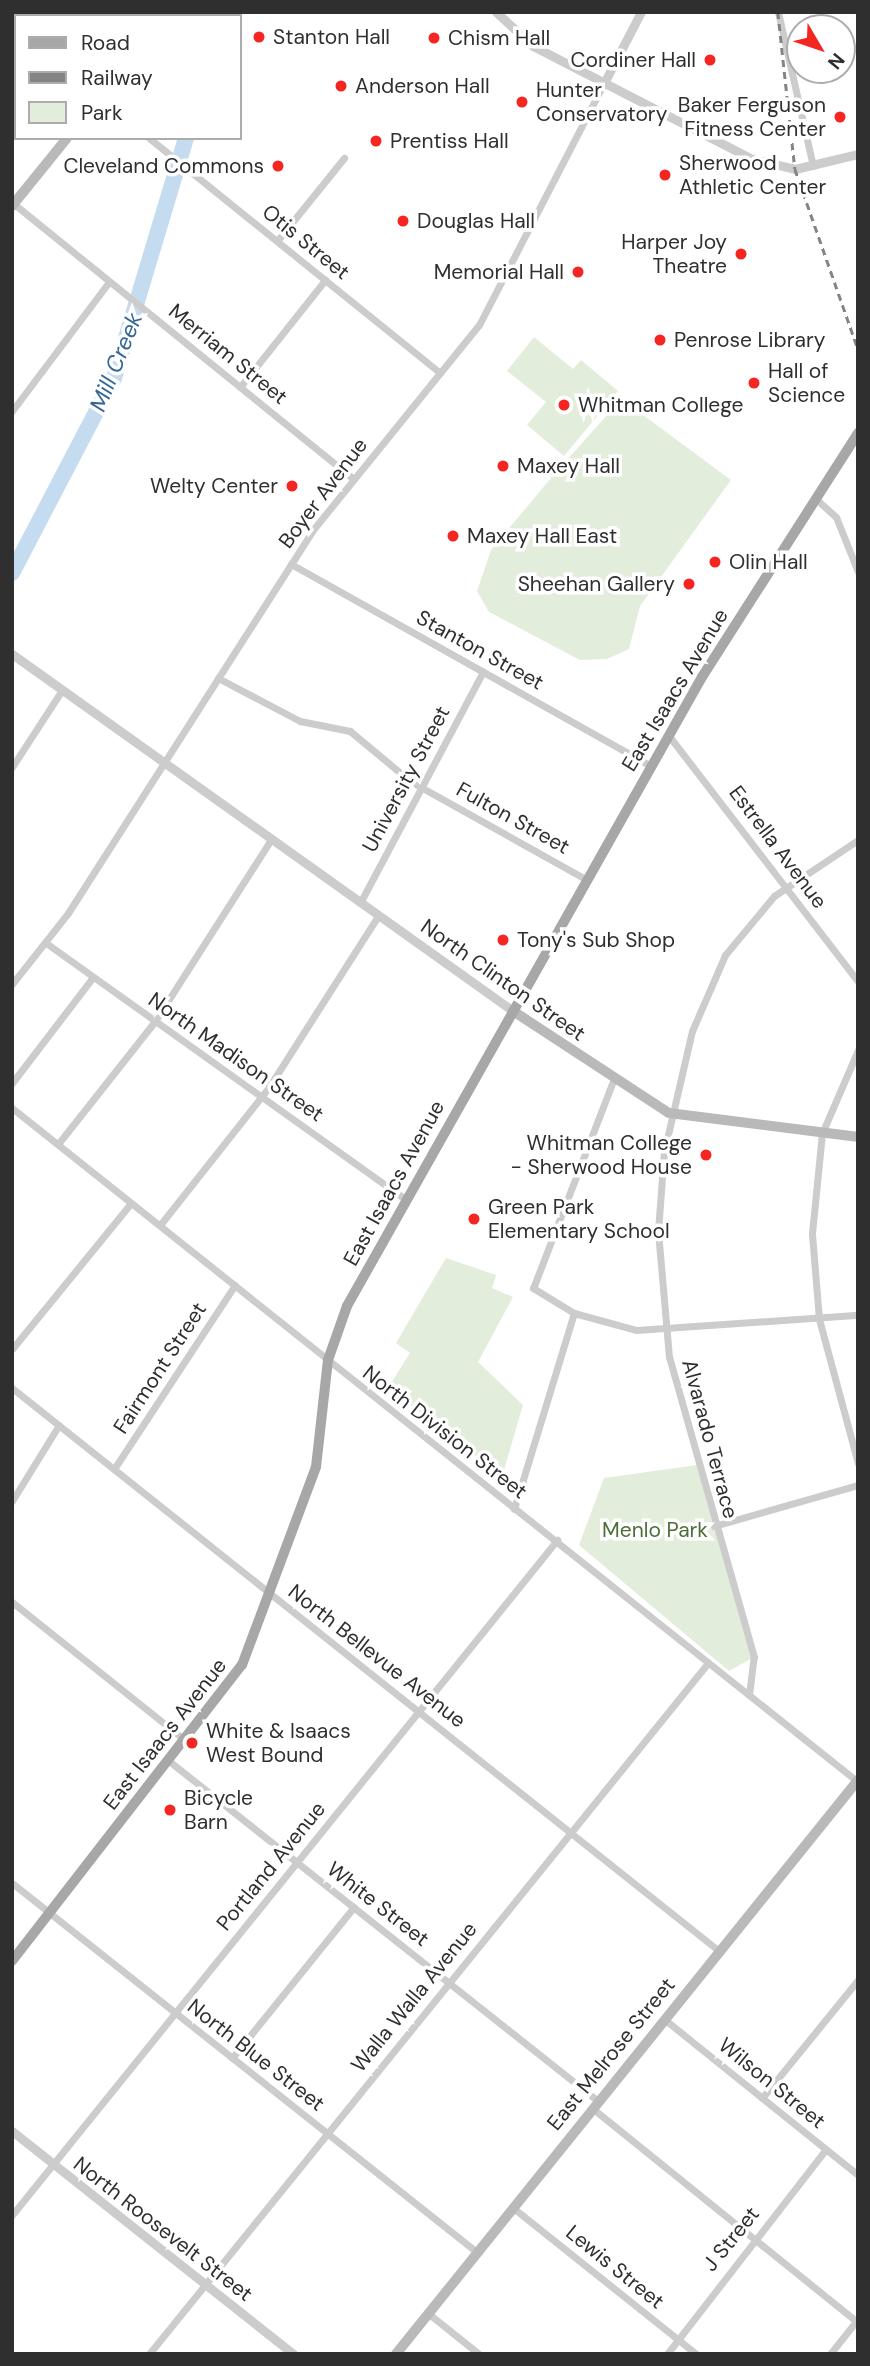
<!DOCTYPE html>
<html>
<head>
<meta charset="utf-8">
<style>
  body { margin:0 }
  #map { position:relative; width:870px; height:2366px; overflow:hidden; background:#fff; font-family:"DM Sans",sans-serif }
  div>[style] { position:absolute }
  .green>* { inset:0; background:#e3eddb }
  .river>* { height:16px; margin:-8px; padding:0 8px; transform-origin:8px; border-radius:8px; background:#c5dbef }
  .minor>* { height:7px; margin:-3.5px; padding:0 3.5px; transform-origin:3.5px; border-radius:3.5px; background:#ccc }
  .tertiary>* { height:9px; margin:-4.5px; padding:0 4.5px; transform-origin:4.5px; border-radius:4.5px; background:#ccc }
  .secondary>* { height:10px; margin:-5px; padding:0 5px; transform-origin:5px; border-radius:5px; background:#b9b9b9 }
  .primary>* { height:10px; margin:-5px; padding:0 5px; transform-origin:5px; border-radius:5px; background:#a7a7a7 }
  .rail>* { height:2.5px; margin-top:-1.25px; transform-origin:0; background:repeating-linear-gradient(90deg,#848484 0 7px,transparent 0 12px) }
  .dots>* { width:19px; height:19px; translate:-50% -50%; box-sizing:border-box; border:4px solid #fff; border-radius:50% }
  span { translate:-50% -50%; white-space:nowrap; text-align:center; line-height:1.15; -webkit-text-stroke:7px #fff; paint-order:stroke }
  .poi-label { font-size:21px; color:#2f2f2f }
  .left { translate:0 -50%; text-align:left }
  .right { translate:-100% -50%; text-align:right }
  .street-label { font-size:21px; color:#2f2f2f }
  .park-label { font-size:21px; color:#4c6e38 }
  .water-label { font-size:23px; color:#356898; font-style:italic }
  .frame { position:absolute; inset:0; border:14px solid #2f2f2f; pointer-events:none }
  .legend { position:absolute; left:14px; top:14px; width:228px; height:126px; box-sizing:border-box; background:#fff; border:2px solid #acacac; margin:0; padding:9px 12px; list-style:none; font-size:21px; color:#2f2f2f }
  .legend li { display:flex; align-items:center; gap:14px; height:35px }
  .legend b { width:35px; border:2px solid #acacac }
  .north { position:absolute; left:786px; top:14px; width:70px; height:70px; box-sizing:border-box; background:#fff; border:2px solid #acacac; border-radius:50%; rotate:129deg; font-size:19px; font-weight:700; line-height:28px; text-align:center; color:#2f2f2f }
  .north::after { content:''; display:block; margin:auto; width:24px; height:32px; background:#f52621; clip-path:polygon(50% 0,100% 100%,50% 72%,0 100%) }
</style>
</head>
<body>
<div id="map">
  <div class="green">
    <i style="clip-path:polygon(534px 337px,573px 369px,581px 360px,618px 391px,564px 456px,527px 425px,546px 402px,507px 371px)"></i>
    <i style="clip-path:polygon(635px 409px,731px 480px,640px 606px,629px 649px,607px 659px,580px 660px,489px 612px,477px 591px,491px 550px,556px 472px,609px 413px)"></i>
    <i style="clip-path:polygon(446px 1258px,496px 1275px,492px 1288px,513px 1297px,478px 1362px,523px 1405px,502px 1477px,388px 1388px,410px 1353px,396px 1343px)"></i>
    <i style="clip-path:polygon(697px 1465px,754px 1657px,729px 1671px,579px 1545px,604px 1478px)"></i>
  </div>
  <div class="river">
    <i style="left:220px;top:16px;width:4px;rotate:-63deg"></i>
    <i style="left:12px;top:573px;width:220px;rotate:-62.4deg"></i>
    <i style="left:114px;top:378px;width:251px;rotate:-73.3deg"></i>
  </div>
  <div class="minor">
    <i style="left:130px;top:12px;width:4px;rotate:63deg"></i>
    <i style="left:778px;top:12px;width:158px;rotate:77.2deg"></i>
    <i style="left:74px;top:16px;width:5px;rotate:-53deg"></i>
    <i style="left:12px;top:37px;width:4px;rotate:14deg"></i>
    <i style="left:149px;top:138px;width:374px;rotate:38.9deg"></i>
    <i style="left:14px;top:204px;width:437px;rotate:39deg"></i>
    <i style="left:277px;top:241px;width:107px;rotate:-51.1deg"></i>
    <i style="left:240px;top:387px;width:137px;rotate:-51.5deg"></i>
    <i style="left:12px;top:411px;width:161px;rotate:-53.1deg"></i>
    <i style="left:816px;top:499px;width:27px;rotate:42deg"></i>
    <i style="left:836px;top:517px;width:59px;rotate:68.2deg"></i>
    <i style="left:291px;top:564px;width:413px;rotate:29.3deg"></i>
    <i style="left:218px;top:678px;width:93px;rotate:27.7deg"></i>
    <i style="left:300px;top:721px;width:51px;rotate:11.3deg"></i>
    <i style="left:350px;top:731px;width:78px;rotate:39.8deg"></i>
    <i style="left:410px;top:781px;width:203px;rotate:29.2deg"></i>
    <i style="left:669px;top:736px;width:309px;rotate:52.4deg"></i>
    <i style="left:12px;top:767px;width:92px;rotate:-57deg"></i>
    <i style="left:360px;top:903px;width:262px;rotate:-62deg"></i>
    <i style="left:46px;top:943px;width:442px;rotate:35.5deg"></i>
    <i style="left:12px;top:984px;width:90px;rotate:-51.7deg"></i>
    <i style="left:68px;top:913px;width:453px;rotate:-57.4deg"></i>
    <i style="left:312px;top:531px;width:265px;rotate:-51deg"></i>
    <i style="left:479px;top:325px;width:272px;rotate:-62.7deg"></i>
    <i style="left:858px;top:1050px;width:90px;rotate:113.4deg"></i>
    <i style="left:822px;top:1133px;width:101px;rotate:95.7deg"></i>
    <i style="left:812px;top:1234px;width:85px;rotate:85.3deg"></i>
    <i style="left:819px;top:1319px;width:150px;rotate:74.9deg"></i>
    <i style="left:613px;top:1081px;width:222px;rotate:111.1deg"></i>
    <i style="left:533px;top:1288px;width:48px;rotate:31.4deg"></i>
    <i style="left:574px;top:1313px;width:64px;rotate:15.3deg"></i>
    <i style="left:636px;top:1330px;width:223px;rotate:-3.9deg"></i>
    <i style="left:12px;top:1083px;width:133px;rotate:-52.6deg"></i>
    <i style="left:12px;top:1108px;width:1082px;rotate:38.54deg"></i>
    <i style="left:58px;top:1144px;width:157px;rotate:-51.7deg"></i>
    <i style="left:155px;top:1021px;width:214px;rotate:-57.4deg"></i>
    <i style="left:160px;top:1225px;width:176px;rotate:-51.7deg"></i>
    <i style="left:269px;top:1087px;width:203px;rotate:-57.5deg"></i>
    <i style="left:12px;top:1349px;width:188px;rotate:-50.8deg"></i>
    <i style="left:12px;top:1388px;width:904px;rotate:38.53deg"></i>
    <i style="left:114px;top:1469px;width:220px;rotate:-56.7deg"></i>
    <i style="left:12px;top:1501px;width:89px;rotate:-58.3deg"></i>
    <i style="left:514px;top:1509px;width:205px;rotate:-73deg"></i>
    <i style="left:714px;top:1526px;width:150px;rotate:-15.9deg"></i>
    <i style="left:12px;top:1602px;width:221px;rotate:38.6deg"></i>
    <i style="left:749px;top:1695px;width:38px;rotate:-83deg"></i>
    <i style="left:754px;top:1657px;width:312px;rotate:-105.8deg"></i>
    <i style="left:669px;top:1357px;width:126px;rotate:-95deg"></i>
    <i style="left:658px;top:1231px;width:79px;rotate:-85.7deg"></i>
    <i style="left:664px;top:1152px;width:124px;rotate:-77deg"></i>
    <i style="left:692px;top:1031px;width:83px;rotate:-66.5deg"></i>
    <i style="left:725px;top:955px;width:77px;rotate:-50.3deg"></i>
    <i style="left:774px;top:896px;width:101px;rotate:-33.7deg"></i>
    <i style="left:169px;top:1761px;width:547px;rotate:38.4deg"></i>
    <i style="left:12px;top:1883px;width:595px;rotate:38.45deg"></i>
    <i style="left:664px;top:2019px;width:249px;rotate:38.8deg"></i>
    <i style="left:232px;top:2058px;width:194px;rotate:-51.1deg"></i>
    <i style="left:762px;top:2098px;width:152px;rotate:-50.9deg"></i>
    <i style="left:592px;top:2108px;width:342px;rotate:38.9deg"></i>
    <i style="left:512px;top:2207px;width:236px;rotate:38.6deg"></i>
    <i style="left:12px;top:2215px;width:868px;rotate:-51.08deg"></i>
    <i style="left:429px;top:2314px;width:64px;rotate:38.7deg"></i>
    <i style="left:149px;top:2354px;width:889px;rotate:-51.03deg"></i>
    <i style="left:667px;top:2354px;width:259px;rotate:-52.2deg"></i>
    <i style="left:830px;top:2354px;width:43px;rotate:-51.5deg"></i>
  </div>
  <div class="tertiary">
    <i style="left:496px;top:12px;width:50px;rotate:42.6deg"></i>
    <i style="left:533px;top:46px;width:246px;rotate:27.3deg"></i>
    <i style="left:752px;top:159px;width:44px;rotate:13.1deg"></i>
    <i style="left:795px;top:169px;width:65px;rotate:-13.4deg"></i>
    <i style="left:604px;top:83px;width:80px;rotate:-62.5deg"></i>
    <i style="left:12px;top:654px;width:615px;rotate:35.47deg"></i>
    <i style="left:12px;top:2131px;width:359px;rotate:38.4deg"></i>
  </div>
  <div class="secondary">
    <i style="left:165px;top:16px;width:5px;rotate:-53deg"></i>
    <i style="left:12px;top:206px;width:87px;rotate:-51deg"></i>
    <i style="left:513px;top:1011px;width:186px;rotate:33.2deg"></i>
    <i style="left:669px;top:1113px;width:191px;rotate:7.2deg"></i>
    <i style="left:396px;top:2354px;width:737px;rotate:-51.17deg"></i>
  </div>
  <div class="primary">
    <i style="left:12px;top:1961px;width:375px;rotate:-52.2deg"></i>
    <i style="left:242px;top:1665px;width:211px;rotate:-69.5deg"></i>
    <i style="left:316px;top:1467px;width:108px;rotate:-83.6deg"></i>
    <i style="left:328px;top:1360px;width:57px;rotate:-70.6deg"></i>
    <i style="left:347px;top:1306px;width:722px;rotate:-60.56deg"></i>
    <i style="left:702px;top:677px;width:290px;rotate:-57.4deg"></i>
  </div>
  <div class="rail">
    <i style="left:778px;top:12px;width:158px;rotate:83.8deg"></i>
    <i style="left:795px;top:169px;width:191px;rotate:70.7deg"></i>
  </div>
  <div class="dots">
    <i style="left:259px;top:37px;background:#f52621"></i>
    <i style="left:434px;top:38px;background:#f52621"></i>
    <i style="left:710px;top:60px;background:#f52621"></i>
    <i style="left:341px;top:86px;background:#f52621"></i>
    <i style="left:522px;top:102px;background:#f52621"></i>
    <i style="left:840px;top:117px;background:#f52621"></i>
    <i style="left:376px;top:141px;background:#f52621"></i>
    <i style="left:278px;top:166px;background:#f52621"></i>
    <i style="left:665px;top:175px;background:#f52621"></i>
    <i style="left:403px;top:221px;background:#f52621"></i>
    <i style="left:741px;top:254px;background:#f52621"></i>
    <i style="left:578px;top:272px;background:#f52621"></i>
    <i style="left:660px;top:340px;background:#f52621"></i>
    <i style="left:754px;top:383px;background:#f52621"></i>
    <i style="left:564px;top:405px;background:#f52621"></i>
    <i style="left:503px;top:466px;background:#f52621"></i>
    <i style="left:292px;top:486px;background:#f52621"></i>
    <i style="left:453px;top:536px;background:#f52621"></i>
    <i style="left:715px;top:562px;background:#f52621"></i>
    <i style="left:689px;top:584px;background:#f52621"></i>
    <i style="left:503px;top:940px;background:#f52621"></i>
    <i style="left:706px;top:1155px;background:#f52621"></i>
    <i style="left:474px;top:1219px;background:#f52621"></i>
    <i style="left:192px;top:1743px;background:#f52621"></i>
    <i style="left:170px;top:1810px;background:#f52621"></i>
  </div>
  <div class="poi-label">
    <span class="left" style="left:273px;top:37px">Stanton Hall</span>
    <span class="left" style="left:448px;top:38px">Chism Hall</span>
    <span class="right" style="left:696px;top:60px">Cordiner Hall</span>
    <span class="left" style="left:355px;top:86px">Anderson Hall</span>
    <span class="left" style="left:536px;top:102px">Hunter<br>Conservatory</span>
    <span class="right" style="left:826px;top:117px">Baker Ferguson<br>Fitness Center</span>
    <span class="left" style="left:390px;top:141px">Prentiss Hall</span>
    <span class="left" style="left:679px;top:175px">Sherwood<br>Athletic Center</span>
    <span class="right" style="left:264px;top:166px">Cleveland Commons</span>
    <span class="left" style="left:417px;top:221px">Douglas Hall</span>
    <span class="right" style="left:727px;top:254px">Harper Joy<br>Theatre</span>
    <span class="right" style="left:564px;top:272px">Memorial Hall</span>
    <span class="left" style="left:674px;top:340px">Penrose Library</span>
    <span class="left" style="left:768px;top:383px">Hall of<br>Science</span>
    <span class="left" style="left:578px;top:405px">Whitman College</span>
    <span class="left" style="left:517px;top:466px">Maxey Hall</span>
    <span class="right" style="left:278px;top:486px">Welty Center</span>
    <span class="left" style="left:467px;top:536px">Maxey Hall East</span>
    <span class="left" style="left:729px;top:562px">Olin Hall</span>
    <span class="right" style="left:675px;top:584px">Sheehan Gallery</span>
    <span class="left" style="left:517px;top:940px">Tony's Sub Shop</span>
    <span class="right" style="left:692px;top:1155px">Whitman College<br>- Sherwood House</span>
    <span class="left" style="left:488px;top:1219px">Green Park<br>Elementary School</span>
    <span class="left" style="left:206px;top:1743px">White &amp; Isaacs<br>West Bound</span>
    <span class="left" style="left:184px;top:1810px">Bicycle<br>Barn</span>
  </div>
  <div class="street-label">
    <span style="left:306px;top:242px;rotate:39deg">Otis Street</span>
    <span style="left:228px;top:354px;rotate:39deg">Merriam Street</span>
    <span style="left:323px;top:493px;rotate:-53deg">Boyer Avenue</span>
    <span style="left:480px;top:650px;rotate:29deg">Stanton Street</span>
    <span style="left:675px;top:690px;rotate:-59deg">East Isaacs Avenue</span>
    <span style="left:406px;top:779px;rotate:-62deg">University Street</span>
    <span style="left:513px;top:818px;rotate:29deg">Fulton Street</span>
    <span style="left:778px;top:847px;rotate:53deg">Estrella Avenue</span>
    <span style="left:503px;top:980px;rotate:35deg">North Clinton Street</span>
    <span style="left:236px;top:1057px;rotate:35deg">North Madison Street</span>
    <span style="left:394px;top:1183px;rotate:-61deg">East Isaacs Avenue</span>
    <span style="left:160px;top:1368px;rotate:-57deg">Fairmont Street</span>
    <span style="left:445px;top:1432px;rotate:38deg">North Division Street</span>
    <span style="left:710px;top:1439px;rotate:75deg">Alvarado Terrace</span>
    <span style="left:377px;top:1656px;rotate:38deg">North Bellevue Avenue</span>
    <span style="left:165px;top:1734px;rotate:-52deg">East Isaacs Avenue</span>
    <span style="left:271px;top:1866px;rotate:-51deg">Portland Avenue</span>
    <span style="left:378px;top:1904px;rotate:38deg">White Street</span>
    <span style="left:414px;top:1997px;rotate:-51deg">Walla Walla Avenue</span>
    <span style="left:611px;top:2054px;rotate:-51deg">East Melrose Street</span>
    <span style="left:256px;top:2055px;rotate:38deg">North Blue Street</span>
    <span style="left:772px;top:2083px;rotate:39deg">Wilson Street</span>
    <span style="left:163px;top:2229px;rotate:38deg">North Roosevelt Street</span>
    <span style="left:731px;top:2239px;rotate:-51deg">J Street</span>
    <span style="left:615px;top:2267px;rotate:39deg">Lewis Street</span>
  </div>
  <div class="park-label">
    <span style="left:655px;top:1530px">Menlo Park</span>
  </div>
  <div class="water-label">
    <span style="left:116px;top:362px;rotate:-68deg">Mill Creek</span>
  </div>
  <div class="frame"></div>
  <ul class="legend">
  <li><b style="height:9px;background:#a7a7a7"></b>Road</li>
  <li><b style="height:9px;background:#848484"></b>Railway</li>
  <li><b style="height:19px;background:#e3eddb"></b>Park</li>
  </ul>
  <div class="north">N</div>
</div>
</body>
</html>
